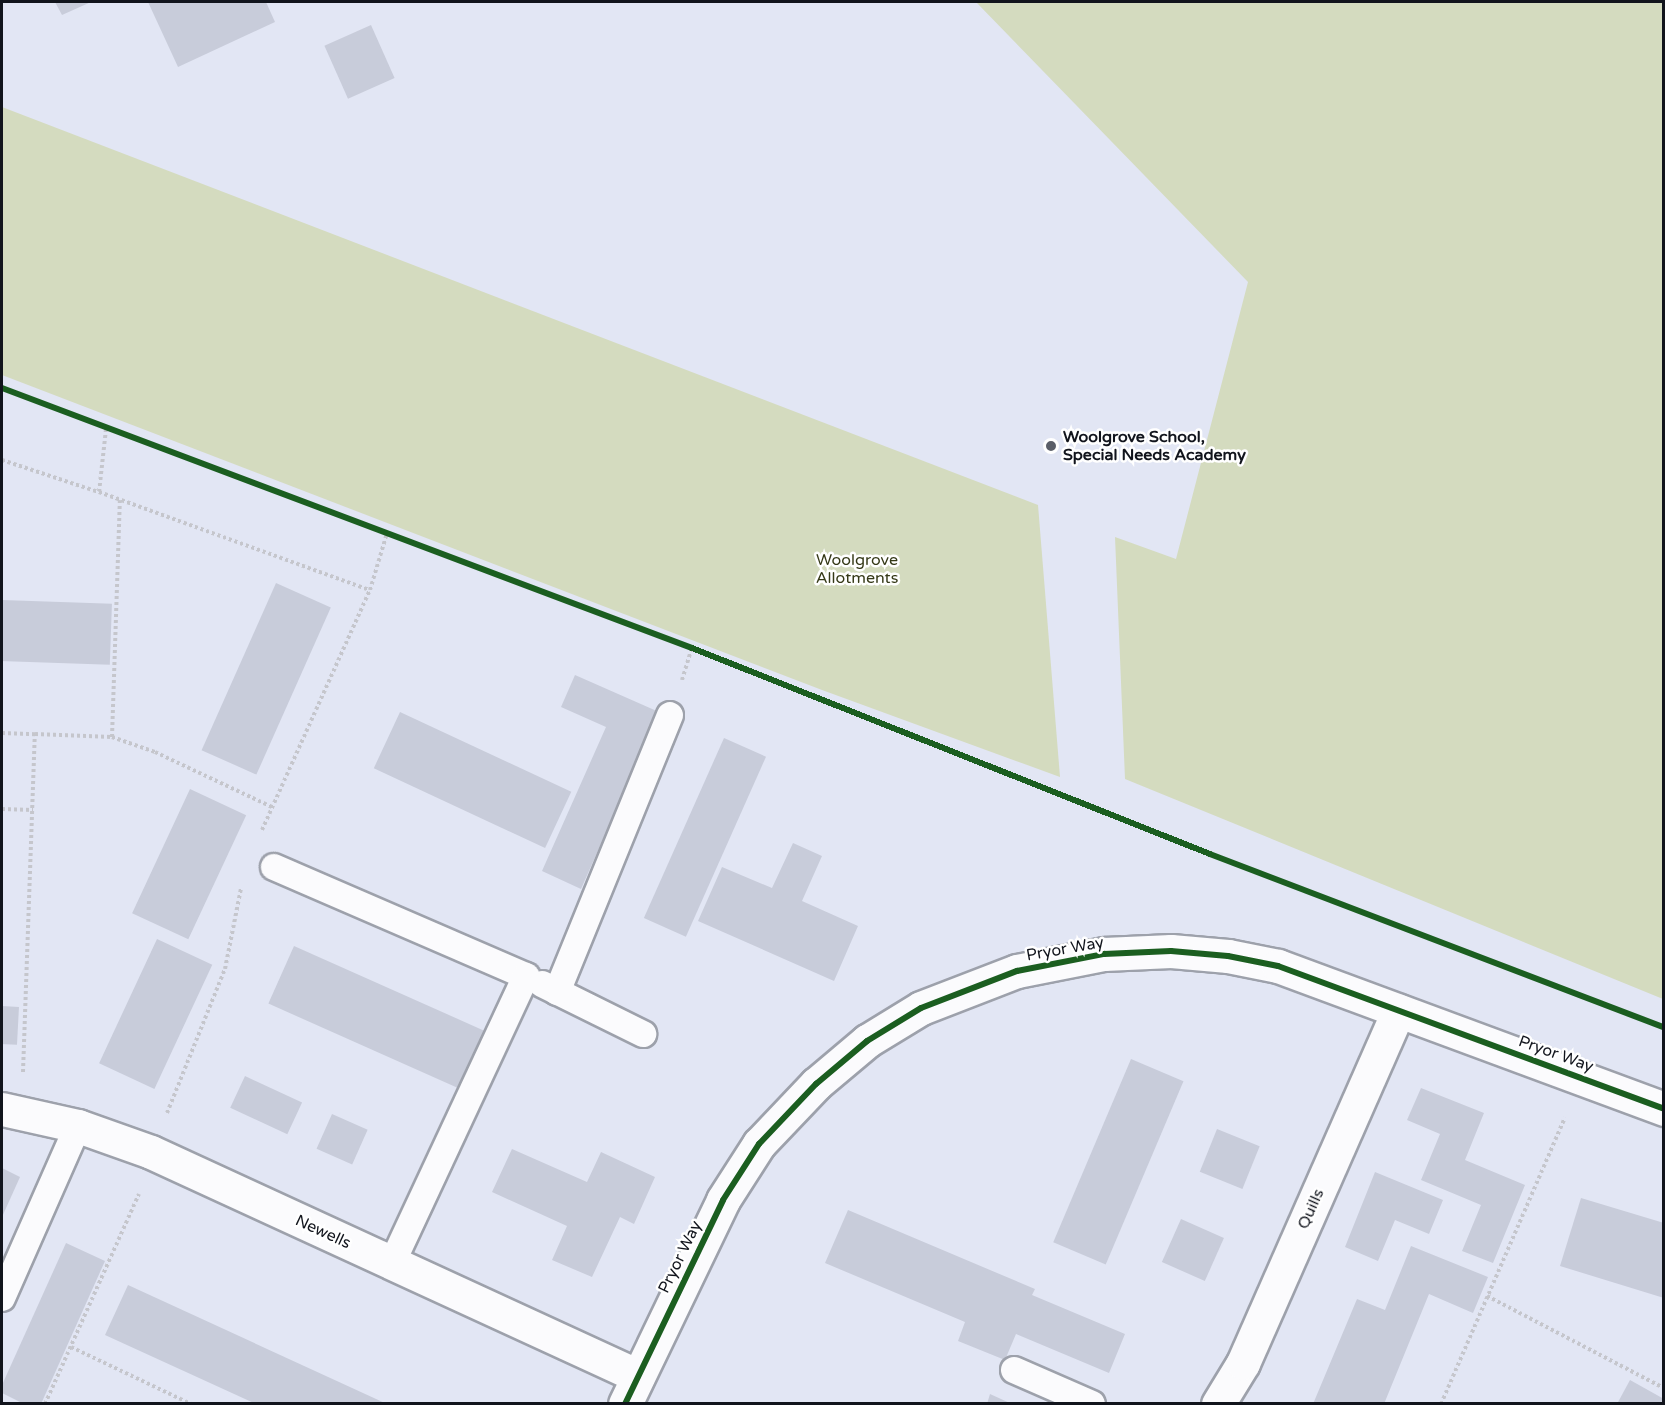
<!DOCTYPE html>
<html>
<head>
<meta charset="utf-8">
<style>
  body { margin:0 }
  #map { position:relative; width:1665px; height:1405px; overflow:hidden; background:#e2e6f4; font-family:"Varela Round",sans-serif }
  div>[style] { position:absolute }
  .green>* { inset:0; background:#d4dbbf }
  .building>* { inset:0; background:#c8ccda; transform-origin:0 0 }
  .path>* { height:4px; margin-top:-2px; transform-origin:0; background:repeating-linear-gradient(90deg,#c5c6cc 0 3px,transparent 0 6px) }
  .roads { filter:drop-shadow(2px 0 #9da1ab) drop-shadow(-2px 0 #9da1ab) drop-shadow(0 2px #9da1ab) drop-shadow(0 -2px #9da1ab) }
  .service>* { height:26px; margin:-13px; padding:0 13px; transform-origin:13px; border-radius:13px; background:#fbfbfd }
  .minor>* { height:33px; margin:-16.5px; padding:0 16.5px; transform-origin:16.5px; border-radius:16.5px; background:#fbfbfd }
  .cycleway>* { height:6px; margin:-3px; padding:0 3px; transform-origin:3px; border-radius:3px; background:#1b5e20 }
  .dots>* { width:16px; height:16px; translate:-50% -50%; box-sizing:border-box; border:3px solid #fff; border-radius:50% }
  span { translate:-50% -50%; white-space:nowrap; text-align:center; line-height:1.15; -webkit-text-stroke:5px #fff; paint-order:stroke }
  .poi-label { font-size:16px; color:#11141c; font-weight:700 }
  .left { translate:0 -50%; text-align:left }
  .park-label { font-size:16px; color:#353917 }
  .street-label { font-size:16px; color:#11141c }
  .frame { position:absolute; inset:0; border:3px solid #11141c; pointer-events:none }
</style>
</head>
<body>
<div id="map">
  <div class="green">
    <i style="clip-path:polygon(976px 2px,1663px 2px,1663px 999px,1125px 779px,1115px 537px,1176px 559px,1248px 282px)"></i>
    <i style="clip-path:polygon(2px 107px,1038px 505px,1060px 777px,822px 690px,2px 375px)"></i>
  </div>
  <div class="building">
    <i style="clip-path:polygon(55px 2px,91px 2px,62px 15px)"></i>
    <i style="clip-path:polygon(148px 2px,266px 2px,275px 22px,178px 67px)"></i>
    <i style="left:371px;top:25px;width:58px;height:51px;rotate:66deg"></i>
    <i style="left:276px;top:583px;width:60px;height:183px;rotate:24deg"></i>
    <i style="left:2px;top:600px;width:110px;height:61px;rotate:2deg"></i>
    <i style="clip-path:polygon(575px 675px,659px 712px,581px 889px,542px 871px,606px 727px,561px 707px)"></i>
    <i style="left:400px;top:712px;width:189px;height:62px;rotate:25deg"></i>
    <i style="left:724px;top:738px;width:46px;height:197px;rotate:24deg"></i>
    <i style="left:190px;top:789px;width:62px;height:137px;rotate:25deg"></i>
    <i style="clip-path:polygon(793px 843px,822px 856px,802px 901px,858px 926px,834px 981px,698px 921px,722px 867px,772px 888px)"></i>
    <i style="left:157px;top:939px;width:61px;height:137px;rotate:25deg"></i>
    <i style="left:294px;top:946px;width:210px;height:63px;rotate:24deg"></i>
    <i style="left:2px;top:1006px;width:17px;height:38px;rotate:3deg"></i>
    <i style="left:1131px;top:1059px;width:57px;height:199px;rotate:23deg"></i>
    <i style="left:245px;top:1076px;width:63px;height:35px;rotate:25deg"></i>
    <i style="clip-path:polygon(1421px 1088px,1484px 1113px,1465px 1160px,1525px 1185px,1493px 1263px,1462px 1251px,1481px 1205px,1421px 1180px,1440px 1134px,1407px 1120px)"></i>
    <i style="left:332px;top:1114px;width:39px;height:38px;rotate:24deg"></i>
    <i style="left:1217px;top:1129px;width:46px;height:46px;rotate:22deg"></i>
    <i style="clip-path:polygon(512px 1149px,587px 1182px,601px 1152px,655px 1177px,634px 1224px,620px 1217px,592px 1277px,552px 1260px,567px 1226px,492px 1192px)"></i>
    <i style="clip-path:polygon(2px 1168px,20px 1177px,2px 1217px)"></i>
    <i style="clip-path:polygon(1375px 1172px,1443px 1200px,1429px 1234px,1395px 1220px,1378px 1261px,1345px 1247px)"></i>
    <i style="clip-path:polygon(1581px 1198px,1664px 1223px,1664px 1298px,1560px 1266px)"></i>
    <i style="clip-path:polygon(848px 1210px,1035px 1289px,1032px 1295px,1125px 1334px,1109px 1373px,1016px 1334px,1005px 1360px,958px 1341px,965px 1322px,825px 1263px)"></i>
    <i style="left:1181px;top:1219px;width:47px;height:47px;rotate:24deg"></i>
    <i style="clip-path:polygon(66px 1243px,105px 1261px,41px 1404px,24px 1404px,2px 1393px,2px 1385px)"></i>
    <i style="clip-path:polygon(1411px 1246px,1488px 1277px,1473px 1313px,1429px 1294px,1384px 1404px,1313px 1404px,1357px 1299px,1385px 1310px)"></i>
    <i style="clip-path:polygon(128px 1285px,387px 1404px,256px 1404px,105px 1335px)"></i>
    <i style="clip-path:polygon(1630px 1380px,1664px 1399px,1664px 1404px,1617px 1404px)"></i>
    <i style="clip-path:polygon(990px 1394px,1012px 1404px,987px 1404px)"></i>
  </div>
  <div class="path">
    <i style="left:106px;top:429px;width:63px;rotate:96.3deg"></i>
    <i style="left:99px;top:492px;width:288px;rotate:19.9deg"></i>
    <i style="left:2px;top:460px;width:102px;rotate:18.3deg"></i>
    <i style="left:682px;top:680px;width:34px;rotate:-73deg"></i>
    <i style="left:2px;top:733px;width:33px;rotate:2deg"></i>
    <i style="left:112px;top:737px;width:237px;rotate:-88.1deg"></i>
    <i style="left:2px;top:809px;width:31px;rotate:2deg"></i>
    <i style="left:262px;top:830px;width:263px;rotate:-65.8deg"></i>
    <i style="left:370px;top:590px;width:59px;rotate:-73.4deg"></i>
    <i style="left:23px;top:1072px;width:338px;rotate:-88deg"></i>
    <i style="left:35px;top:734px;width:77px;rotate:2.2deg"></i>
    <i style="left:112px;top:737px;width:46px;rotate:19.2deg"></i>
    <i style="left:155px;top:752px;width:129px;rotate:25.2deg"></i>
    <i style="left:167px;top:1113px;width:155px;rotate:-68.1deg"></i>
    <i style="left:225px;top:969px;width:83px;rotate:-78.8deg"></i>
    <i style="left:1487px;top:1296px;width:199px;rotate:27.5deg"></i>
    <i style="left:71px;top:1347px;width:133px;rotate:25.4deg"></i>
    <i style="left:45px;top:1404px;width:230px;rotate:-65.9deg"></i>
    <i style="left:1441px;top:1404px;width:312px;rotate:-66.6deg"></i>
  </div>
  <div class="roads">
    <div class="service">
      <i style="left:274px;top:867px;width:275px;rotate:23.4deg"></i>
      <i style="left:526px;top:976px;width:317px;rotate:115deg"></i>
      <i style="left:542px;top:984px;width:113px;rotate:26.3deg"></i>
      <i style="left:557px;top:992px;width:299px;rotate:-67.8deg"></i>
      <i style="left:2px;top:1298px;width:188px;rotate:-66.2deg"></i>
      <i style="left:1014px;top:1370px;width:85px;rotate:23.6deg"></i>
    </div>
    <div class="minor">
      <i style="left:2px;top:1109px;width:78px;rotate:12.6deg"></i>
      <i style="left:78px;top:1126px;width:77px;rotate:19.6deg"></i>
      <i style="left:151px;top:1152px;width:536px;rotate:24.7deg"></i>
      <i style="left:625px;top:1404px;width:226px;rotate:-64.3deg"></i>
      <i style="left:723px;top:1200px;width:67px;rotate:-57.3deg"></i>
      <i style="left:759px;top:1144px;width:83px;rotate:-46.5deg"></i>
      <i style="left:816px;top:1084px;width:67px;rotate:-40.1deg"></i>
      <i style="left:867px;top:1041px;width:63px;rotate:-31.4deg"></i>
      <i style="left:921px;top:1008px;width:103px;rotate:-21.1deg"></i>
      <i style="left:1017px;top:971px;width:89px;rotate:-11.1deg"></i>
      <i style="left:1104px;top:954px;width:67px;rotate:-2.6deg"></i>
      <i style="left:1171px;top:951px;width:57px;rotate:5deg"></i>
      <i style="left:1228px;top:956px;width:51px;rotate:11.3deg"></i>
      <i style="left:1278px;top:966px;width:412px;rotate:20.3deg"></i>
      <i style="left:1218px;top:1404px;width:48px;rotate:-58.6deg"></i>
      <i style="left:1243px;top:1363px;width:385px;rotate:-66.2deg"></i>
    </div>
  </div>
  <div class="cycleway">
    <i style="left:2px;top:388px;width:737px;rotate:20.65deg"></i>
    <i style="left:692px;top:648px;width:557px;rotate:21.69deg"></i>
    <i style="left:1210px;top:854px;width:486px;rotate:20.9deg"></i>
    <i style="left:625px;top:1404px;width:226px;rotate:-64.3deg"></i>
    <i style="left:723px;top:1200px;width:67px;rotate:-57.3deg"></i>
    <i style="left:759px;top:1144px;width:83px;rotate:-46.5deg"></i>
    <i style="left:816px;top:1084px;width:67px;rotate:-40.1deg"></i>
    <i style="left:867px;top:1041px;width:63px;rotate:-31.4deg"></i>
    <i style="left:921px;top:1008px;width:103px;rotate:-21.1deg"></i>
    <i style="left:1017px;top:971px;width:89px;rotate:-11.1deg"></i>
    <i style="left:1104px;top:954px;width:67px;rotate:-2.6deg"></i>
    <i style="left:1171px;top:951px;width:57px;rotate:5deg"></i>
    <i style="left:1228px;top:956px;width:51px;rotate:11.3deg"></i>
    <i style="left:1278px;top:966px;width:412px;rotate:20.3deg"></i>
  </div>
  <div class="dots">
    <i style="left:1051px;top:446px;background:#5a5e68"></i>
  </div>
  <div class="poi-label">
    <span class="left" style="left:1063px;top:446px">Woolgrove School,<br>Special Needs Academy</span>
  </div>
  <div class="park-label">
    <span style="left:857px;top:569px">Woolgrove<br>Allotments</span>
  </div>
  <div class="street-label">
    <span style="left:1065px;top:949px;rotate:-10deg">Pryor Way</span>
    <span style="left:1556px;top:1054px;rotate:20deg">Pryor Way</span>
    <span style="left:1311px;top:1209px;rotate:-66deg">Quills</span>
    <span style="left:323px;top:1232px;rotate:25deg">Newells</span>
    <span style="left:680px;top:1257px;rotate:-64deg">Pryor Way</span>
  </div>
  <div class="frame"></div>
</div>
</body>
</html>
